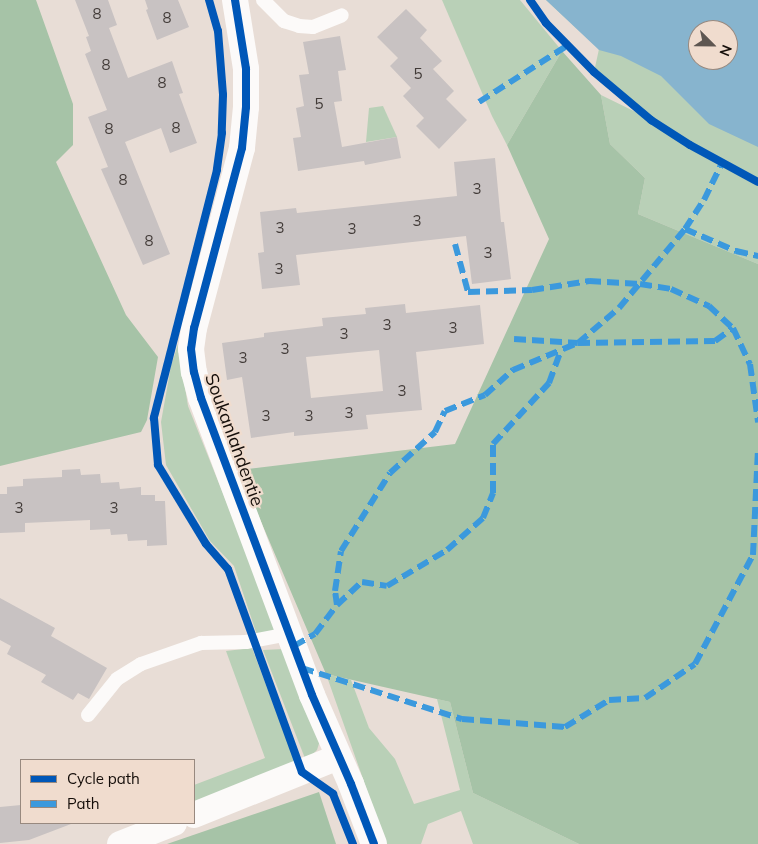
<!DOCTYPE html>
<html>
<head>
<meta charset="utf-8">
<style>
  body { margin:0 }
  #map { position:relative; width:758px; height:844px; overflow:hidden; background:#e8ddd6; font-family:Mulish,sans-serif }
  div>[style] { position:absolute }
  .green>* { inset:0; background:#b9d0b7 }
  .forest>* { inset:0; background:#a6c3a7 }
  .water>* { inset:0; background:#87b4ce }
  .building>* { inset:0; background:#c8c2c2 }
  .service>* { height:14px; margin:-7px; padding:0 7px; transform-origin:7px; border-radius:7px; background:#fcfaf9 }
  .minor>* { height:26px; margin:-13px; padding:0 13px; transform-origin:13px; border-radius:13px; background:#fcfaf9 }
  .quiet>* { height:6px; margin-top:-3px; transform-origin:0; background:repeating-linear-gradient(90deg,#3b99dd 0 12px,transparent 0 18px) }
  .cycleway>* { height:8px; margin:-4px; padding:0 4px; transform-origin:4px; border-radius:4px; background:#0057b8 }
  span { translate:-50% -50%; white-space:nowrap; text-align:center; line-height:1.15; -webkit-text-stroke:4.5px #f0dcce; paint-order:stroke }
  .number-label { font-size:15px; color:#413a37 }
  .number-label span { -webkit-text-stroke-width:0 }
  .street-label { font-size:18px; color:#140d09 }
  .legend { position:absolute; left:20px; top:759px; width:175px; height:65px; box-sizing:border-box; background:#f0dcce; border:1px solid #98897f; margin:0; padding:6px 9px; list-style:none; font-size:15px; color:#140d09 }
  .legend li { display:flex; align-items:center; gap:10px; height:25px }
  .legend b { width:25px; border:1px solid #98897f }
  .north { position:absolute; left:688px; top:20px; width:50px; height:50px; box-sizing:border-box; background:#f0dcce; border:1px solid #98897f; border-radius:50%; rotate:113deg; font-size:14px; font-weight:700; line-height:20px; text-align:center; color:#140d09 }
  .north::after { content:''; display:block; margin:auto; width:18px; height:22px; background:#5e5651; clip-path:polygon(50% 0,100% 100%,50% 72%,0 100%) }
</style>
</head>
<body>
<div id="map">
  <div class="green">
    <i style="clip-path:polygon(442px 0,520px 0,562px 51px,507px 145px,492px 116px)"></i>
    <i style="clip-path:polygon(evenodd,546px 0,755px 0,758px 63px,758px 264px,638px 214px,645px 178px,610px 144px,601px 95px,648px 118px,594px 72px,599px 49px,546px 0,698px 30px,728px 30px,728px 60px,698px 60px,698px 30px)"></i>
    <i style="clip-path:polygon(383px 106px,397px 137px,366px 142px,369px 108px)"></i>
    <i style="clip-path:polygon(178px 344px,188px 406px,278px 631px,257px 635px,234px 566px,210px 541px,166px 465px,161px 422px,171px 366px)"></i>
    <i style="clip-path:polygon(252px 648px,297px 767px,194px 805px,194px 785px,265px 758px,226px 651px)"></i>
    <i style="clip-path:polygon(284px 649px,321px 737px,317px 750px,306px 761px,263px 650px)"></i>
    <i style="clip-path:polygon(326px 674px,351px 680px,369px 728px,395px 759px,414px 804px,460px 790px,437px 699px,450px 702px,473px 793px,579px 844px,473px 844px,461px 811px,428px 824px,421px 844px,386px 844px)"></i>
  </div>
  <div class="forest">
    <i style="clip-path:polygon(0 0,36px 0,73px 104px,73px 145px,56px 162px,126px 315px,158px 357px,147px 420px,141px 432px,0 466px)"></i>
    <i style="clip-path:polygon(562px 51px,601px 95px,610px 144px,645px 178px,638px 214px,758px 264px,758px 844px,579px 844px,473px 793px,450px 702px,326px 674px,239px 470px,455px 444px,549px 239px,507px 145px)"></i>
    <i style="clip-path:polygon(319px 792px,336px 844px,167px 844px)"></i>
  </div>
  <div class="water">
    <i style="clip-path:polygon(evenodd,546px 0,758px 0,758px 147px,709px 124px,661px 76px,621px 56px,599px 50px,546px 0,698px 30px,728px 30px,728px 60px,698px 60px,698px 30px)"></i>
  </div>
  <div class="building">
    <i style="clip-path:polygon(75px 0,108px 0,117px 25px,109px 28px,128px 78px,172px 61px,183px 93px,179px 94px,197px 143px,170px 153px,161px 128px,125px 142px,170px 254px,143px 265px,101px 169px,108px 167px,88px 117px,107px 110px,85px 54px,91px 51px,86px 37px,89px 36px)"></i>
    <i style="clip-path:polygon(145px 0,178px 0,189px 27px,157px 40px,146px 10px,148px 9px)"></i>
    <i style="clip-path:polygon(406px 9px,427px 30px,420px 38px,442px 61px,433px 69px,454px 91px,446px 99px,467px 120px,439px 149px,416px 126px,424px 118px,403px 96px,411px 88px,390px 66px,398px 58px,377px 37px)"></i>
    <i style="clip-path:polygon(340px 36px,346px 70px,338px 71px,342px 101px,334px 102px,342px 147px,397px 137px,401px 158px,365px 165px,364px 161px,298px 171px,293px 138px,301px 137px,296px 108px,304px 106px,299px 75px,309px 74px,303px 42px)"></i>
    <i style="clip-path:polygon(495px 158px,501px 222px,504px 222px,511px 279px,472px 284px,466px 236px,296px 255px,300px 285px,262px 289px,258px 253px,264px 252px,260px 212px,296px 208px,297px 213px,457px 196px,454px 162px)"></i>
    <i style="clip-path:polygon(evenodd,405px 304px,406px 313px,480px 305px,484px 344px,416px 352px,422px 410px,366px 415px,368px 429px,294px 436px,294px 432px,251px 438px,242px 377px,227px 380px,222px 343px,264px 337px,264px 333px,323px 326px,322px 318px,366px 314px,365px 308px,405px 304px,379px 350px,383px 391px,311px 398px,306px 357px,379px 350px)"></i>
    <i style="clip-path:polygon(80px 469px,81px 475px,100px 474px,101px 483px,119px 482px,120px 489px,141px 487px,141px 495px,155px 495px,155px 501px,165px 501px,167px 545px,147px 546px,147px 540px,128px 541px,127px 534px,111px 535px,110px 529px,90px 530px,90px 520px,25px 523px,25px 532px,0 533px,0 494px,7px 494px,7px 487px,23px 486px,23px 479px,62px 477px,62px 470px)"></i>
    <i style="clip-path:polygon(0 598px,55px 628px,51px 636px,107px 668px,89px 699px,78px 693px,73px 700px,41px 682px,46px 675px,7px 654px,11px 646px,0 640px)"></i>
    <i style="clip-path:polygon(21px 805px,21px 823px,71px 824px,29px 840px,0 843px,0 807px)"></i>
  </div>
  <div class="service">
    <i style="left:263px;top:0;width:30px;rotate:45deg"></i>
    <i style="left:284px;top:21px;width:16px;rotate:18deg"></i>
    <i style="left:299px;top:26px;width:14px;rotate:4deg"></i>
    <i style="left:313px;top:27px;width:31px;rotate:-22deg"></i>
    <i style="left:88px;top:715px;width:46px;rotate:-51.1deg"></i>
    <i style="left:117px;top:679px;width:28px;rotate:-32deg"></i>
    <i style="left:141px;top:664px;width:64px;rotate:-19.3deg"></i>
    <i style="left:201px;top:643px;width:45px;rotate:-1.3deg"></i>
    <i style="left:246px;top:642px;width:44px;rotate:-10.5deg"></i>
  </div>
  <div class="minor">
    <i style="left:235px;top:0;width:70px;rotate:80.9deg"></i>
    <i style="left:246px;top:69px;width:38px;rotate:90deg"></i>
    <i style="left:246px;top:107px;width:41px;rotate:95.6deg"></i>
    <i style="left:242px;top:148px;width:186px;rotate:104.9deg"></i>
    <i style="left:194px;top:328px;width:21px;rotate:98deg"></i>
    <i style="left:191px;top:349px;width:23px;rotate:83deg"></i>
    <i style="left:194px;top:372px;width:27px;rotate:75deg"></i>
    <i style="left:201px;top:398px;width:317px;rotate:69.5deg"></i>
    <i style="left:312px;top:695px;width:97px;rotate:66.3deg"></i>
    <i style="left:351px;top:784px;width:64px;rotate:69deg"></i>
    <i style="left:194px;top:815px;width:155px;rotate:-21.9deg"></i>
    <i style="left:120px;top:844px;width:58px;rotate:-21.3deg"></i>
  </div>
  <div class="quiet">
    <i style="left:479px;top:102px;width:106px;rotate:-32.6deg"></i>
    <i style="left:685px;top:229px;width:56px;rotate:23.3deg"></i>
    <i style="left:736px;top:251px;width:23px;rotate:13deg"></i>
    <i style="left:455px;top:244px;width:50px;rotate:74.8deg"></i>
    <i style="left:468px;top:292px;width:64px;rotate:-1.8deg"></i>
    <i style="left:532px;top:290px;width:58px;rotate:-9deg"></i>
    <i style="left:589px;top:281px;width:51px;rotate:3.4deg"></i>
    <i style="left:640px;top:284px;width:31px;rotate:9deg"></i>
    <i style="left:671px;top:289px;width:42px;rotate:24.1deg"></i>
    <i style="left:709px;top:306px;width:33px;rotate:43deg"></i>
    <i style="left:733px;top:328px;width:40px;rotate:65deg"></i>
    <i style="left:750px;top:364px;width:59px;rotate:82.1deg"></i>
    <i style="left:514px;top:339px;width:64px;rotate:3.6deg"></i>
    <i style="left:578px;top:343px;width:137px;rotate:-0.8deg"></i>
    <i style="left:715px;top:341px;width:22px;rotate:-36deg"></i>
    <i style="left:337px;top:605px;width:14px;rotate:-98deg"></i>
    <i style="left:335px;top:591px;width:40px;rotate:-81.5deg"></i>
    <i style="left:341px;top:551px;width:92px;rotate:-57.9deg"></i>
    <i style="left:390px;top:473px;width:61px;rotate:-42.3deg"></i>
    <i style="left:435px;top:432px;width:23px;rotate:-65deg"></i>
    <i style="left:445px;top:411px;width:43px;rotate:-21.8deg"></i>
    <i style="left:485px;top:395px;width:38px;rotate:-42deg"></i>
    <i style="left:513px;top:370px;width:70px;rotate:-22.6deg"></i>
    <i style="left:578px;top:343px;width:54px;rotate:-40.5deg"></i>
    <i style="left:619px;top:308px;width:103px;rotate:-50.1deg"></i>
    <i style="left:685px;top:229px;width:35px;rotate:-57deg"></i>
    <i style="left:704px;top:200px;width:41px;rotate:-64.1deg"></i>
    <i style="left:294px;top:646px;width:24px;rotate:-30deg"></i>
    <i style="left:315px;top:634px;width:36px;rotate:-53deg"></i>
    <i style="left:337px;top:605px;width:34px;rotate:-43deg"></i>
    <i style="left:362px;top:582px;width:25px;rotate:9deg"></i>
    <i style="left:387px;top:586px;width:70px;rotate:-31deg"></i>
    <i style="left:447px;top:550px;width:48px;rotate:-41.6deg"></i>
    <i style="left:483px;top:518px;width:27px;rotate:-68deg"></i>
    <i style="left:493px;top:493px;width:49px;rotate:-90deg"></i>
    <i style="left:493px;top:444px;width:83px;rotate:-47.4deg"></i>
    <i style="left:549px;top:383px;width:35px;rotate:-70deg"></i>
    <i style="left:302px;top:668px;width:168px;rotate:17.7deg"></i>
    <i style="left:462px;top:719px;width:103px;rotate:4.4deg"></i>
    <i style="left:565px;top:727px;width:52px;rotate:-31.5deg"></i>
    <i style="left:609px;top:700px;width:36px;rotate:-3deg"></i>
    <i style="left:645px;top:698px;width:60px;rotate:-34.2deg"></i>
    <i style="left:695px;top:664px;width:123px;rotate:-62deg"></i>
    <i style="left:753px;top:555px;width:106px;rotate:-87.3deg"></i>
  </div>
  <div class="cycleway">
    <i style="left:209px;top:0;width:32px;rotate:74deg"></i>
    <i style="left:218px;top:31px;width:64px;rotate:85.5deg"></i>
    <i style="left:223px;top:95px;width:38px;rotate:92deg"></i>
    <i style="left:222px;top:133px;width:37px;rotate:98deg"></i>
    <i style="left:217px;top:170px;width:256px;rotate:104.3deg"></i>
    <i style="left:154px;top:418px;width:47px;rotate:85.1deg"></i>
    <i style="left:158px;top:465px;width:92px;rotate:58.7deg"></i>
    <i style="left:206px;top:544px;width:33px;rotate:49deg"></i>
    <i style="left:228px;top:569px;width:216px;rotate:70deg"></i>
    <i style="left:302px;top:772px;width:38px;rotate:35deg"></i>
    <i style="left:333px;top:794px;width:54px;rotate:68.2deg"></i>
    <i style="left:235px;top:0;width:70px;rotate:80.9deg"></i>
    <i style="left:246px;top:69px;width:38px;rotate:90deg"></i>
    <i style="left:246px;top:107px;width:41px;rotate:95.6deg"></i>
    <i style="left:242px;top:148px;width:186px;rotate:104.9deg"></i>
    <i style="left:194px;top:328px;width:21px;rotate:98deg"></i>
    <i style="left:191px;top:349px;width:23px;rotate:83deg"></i>
    <i style="left:194px;top:372px;width:27px;rotate:75deg"></i>
    <i style="left:201px;top:398px;width:317px;rotate:69.5deg"></i>
    <i style="left:312px;top:695px;width:97px;rotate:66.3deg"></i>
    <i style="left:351px;top:784px;width:64px;rotate:69deg"></i>
    <i style="left:530px;top:0;width:28px;rotate:55deg"></i>
    <i style="left:546px;top:23px;width:69px;rotate:45.6deg"></i>
    <i style="left:594px;top:72px;width:75px;rotate:40.1deg"></i>
    <i style="left:651px;top:120px;width:46px;rotate:32.7deg"></i>
    <i style="left:690px;top:145px;width:77px;rotate:28.6deg"></i>
  </div>
  <div class="number-label">
    <span style="left:97px;top:14px">8</span>
    <span style="left:167px;top:18px">8</span>
    <span style="left:106px;top:65px">8</span>
    <span style="left:418px;top:74px">5</span>
    <span style="left:162px;top:83px">8</span>
    <span style="left:319px;top:104px">5</span>
    <span style="left:176px;top:128px">8</span>
    <span style="left:109px;top:129px">8</span>
    <span style="left:123px;top:180px">8</span>
    <span style="left:477px;top:189px">3</span>
    <span style="left:417px;top:221px">3</span>
    <span style="left:280px;top:228px">3</span>
    <span style="left:352px;top:229px">3</span>
    <span style="left:149px;top:241px">8</span>
    <span style="left:488px;top:253px">3</span>
    <span style="left:279px;top:269px">3</span>
    <span style="left:387px;top:325px">3</span>
    <span style="left:453px;top:328px">3</span>
    <span style="left:344px;top:334px">3</span>
    <span style="left:285px;top:349px">3</span>
    <span style="left:243px;top:358px">3</span>
    <span style="left:402px;top:391px">3</span>
    <span style="left:349px;top:413px">3</span>
    <span style="left:266px;top:416px">3</span>
    <span style="left:309px;top:416px">3</span>
    <span style="left:19px;top:508px">3</span>
    <span style="left:114px;top:508px">3</span>
  </div>
  <div class="street-label">
    <span style="left:234px;top:440px;rotate:70deg">Soukanlahdentie</span>
  </div>
  <ul class="legend">
  <li><b style="height:6px;background:#0057b8"></b>Cycle path</li>
  <li><b style="height:6px;background:#3b99dd"></b>Path</li>
  </ul>
  <div class="north">N</div>
</div>
</body>
</html>
